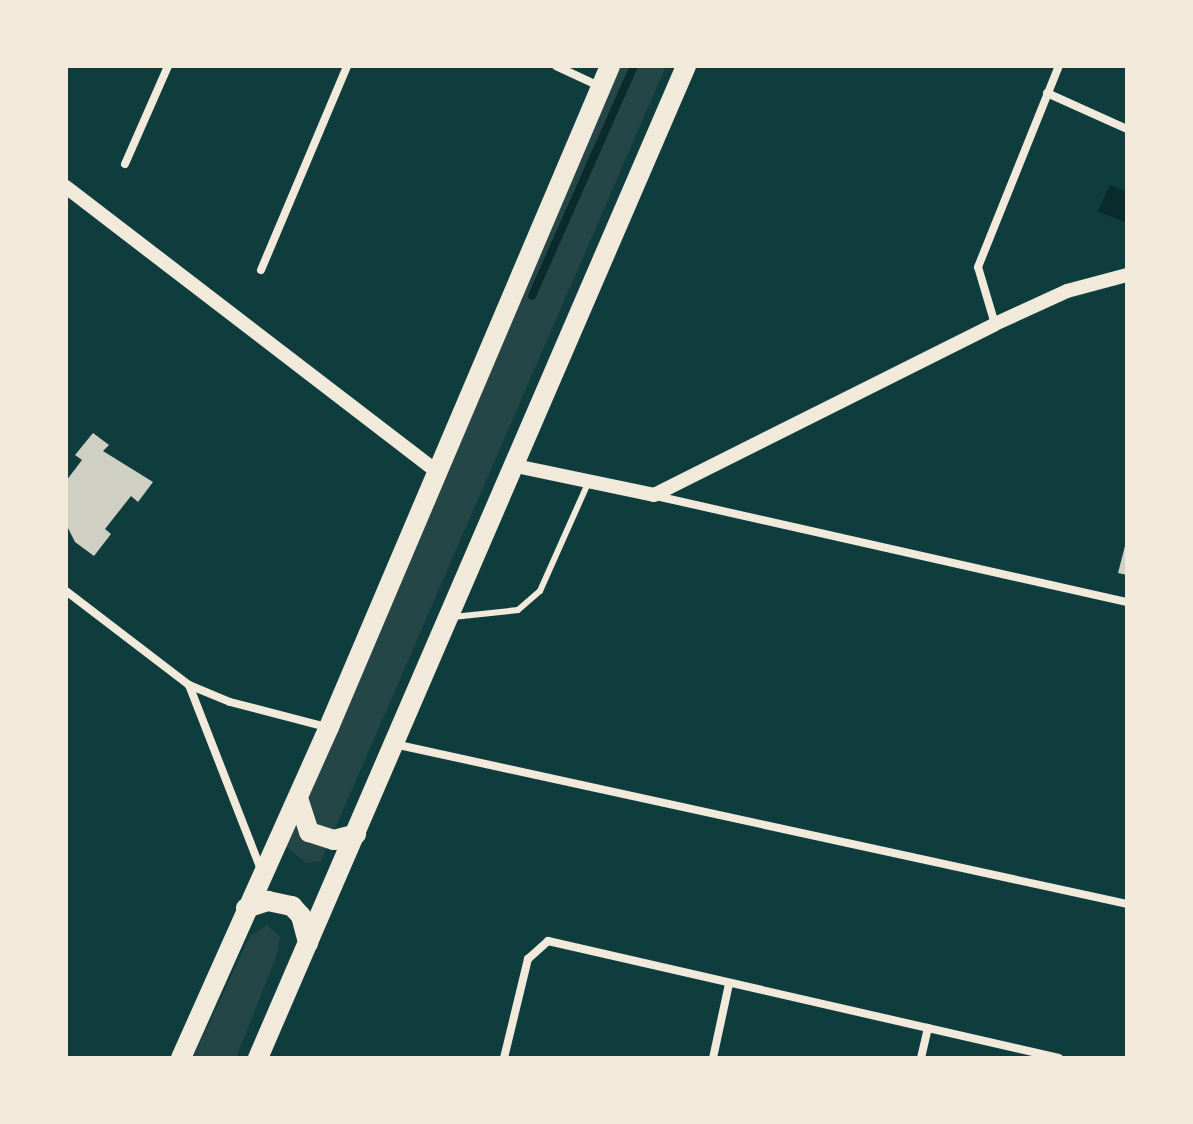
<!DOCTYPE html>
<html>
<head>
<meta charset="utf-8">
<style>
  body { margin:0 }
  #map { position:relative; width:1193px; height:1124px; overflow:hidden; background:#0f3d3e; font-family:Raleway,sans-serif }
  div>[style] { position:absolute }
  .green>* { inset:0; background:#244646 }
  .water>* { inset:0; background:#0a2a2b }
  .stream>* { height:8px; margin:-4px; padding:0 4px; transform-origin:4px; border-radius:4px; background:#0a2a2b }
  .building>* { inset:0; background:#cfcfc3 }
  .service>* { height:6px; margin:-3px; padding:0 3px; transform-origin:3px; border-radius:3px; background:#f1e9da }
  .minor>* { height:8px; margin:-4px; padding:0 4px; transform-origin:4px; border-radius:4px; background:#f1e9da }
  .tertiary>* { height:14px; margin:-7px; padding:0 7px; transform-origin:7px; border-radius:7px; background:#f1e9da }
  .primary>* { height:20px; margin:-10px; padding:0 10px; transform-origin:10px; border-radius:10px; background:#f1e9da }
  span { translate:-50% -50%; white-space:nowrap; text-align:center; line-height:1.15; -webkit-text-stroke:6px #f1e9da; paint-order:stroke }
  .frame { position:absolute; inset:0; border:68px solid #f1e9da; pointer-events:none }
</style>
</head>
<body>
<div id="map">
  <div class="green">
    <i style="clip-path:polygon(615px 66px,666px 66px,321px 861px,306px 863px,283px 844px)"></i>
    <i style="clip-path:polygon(267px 925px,280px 937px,278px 952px,236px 1058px,193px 1058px,250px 936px)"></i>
  </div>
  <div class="water">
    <i style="clip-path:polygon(1110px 185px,1127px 192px,1127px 223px,1098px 211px)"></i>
  </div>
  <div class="stream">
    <i style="left:532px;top:296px;width:252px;rotate:-66.1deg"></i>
  </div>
  <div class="building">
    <i style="clip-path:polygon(93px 433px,109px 445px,103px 451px,153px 482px,138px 502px,131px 496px,105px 529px,111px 534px,94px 556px,75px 542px,66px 524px,66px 481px,82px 460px,75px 455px)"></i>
    <i style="clip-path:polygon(1126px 542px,1127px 542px,1127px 575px,1118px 573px)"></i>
  </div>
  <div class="service">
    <i style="left:453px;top:617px;width:65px;rotate:-6.1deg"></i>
    <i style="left:518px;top:610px;width:29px;rotate:-41deg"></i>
    <i style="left:540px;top:591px;width:118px;rotate:-66deg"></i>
  </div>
  <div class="minor">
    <i style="left:556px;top:66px;width:47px;rotate:24.9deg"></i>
    <i style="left:1047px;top:93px;width:88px;rotate:24.2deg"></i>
    <i style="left:125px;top:164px;width:107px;rotate:-66.3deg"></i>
    <i style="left:261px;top:270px;width:221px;rotate:-67.1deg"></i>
    <i style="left:995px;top:324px;width:59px;rotate:-106.6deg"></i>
    <i style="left:978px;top:267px;width:217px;rotate:-68.1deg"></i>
    <i style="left:656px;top:496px;width:483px;rotate:12.7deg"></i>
    <i style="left:66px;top:591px;width:155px;rotate:37.4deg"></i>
    <i style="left:189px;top:685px;width:44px;rotate:22.5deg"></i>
    <i style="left:230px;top:702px;width:100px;rotate:14.5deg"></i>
    <i style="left:189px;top:685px;width:199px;rotate:68.7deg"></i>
    <i style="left:394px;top:744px;width:750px;rotate:12.31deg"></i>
    <i style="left:504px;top:1058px;width:102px;rotate:-76.4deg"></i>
    <i style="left:528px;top:959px;width:27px;rotate:-42deg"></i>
    <i style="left:548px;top:941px;width:524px;rotate:12.9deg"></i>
    <i style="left:713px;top:1058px;width:76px;rotate:-77.8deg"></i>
    <i style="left:921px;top:1058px;width:31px;rotate:-77deg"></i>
  </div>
  <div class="tertiary">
    <i style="left:66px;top:187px;width:468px;rotate:37.5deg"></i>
    <i style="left:511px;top:465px;width:146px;rotate:11.8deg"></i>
    <i style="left:654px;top:495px;width:381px;rotate:-26.6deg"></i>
    <i style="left:995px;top:324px;width:79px;rotate:-24.6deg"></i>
    <i style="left:1067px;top:291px;width:62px;rotate:-14.9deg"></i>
  </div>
  <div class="primary">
    <i style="left:298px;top:798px;width:36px;rotate:72deg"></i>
    <i style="left:309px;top:832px;width:26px;rotate:18deg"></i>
    <i style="left:334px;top:840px;width:23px;rotate:-15deg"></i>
    <i style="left:246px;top:908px;width:23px;rotate:-18deg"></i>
    <i style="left:268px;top:901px;width:25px;rotate:12deg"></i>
    <i style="left:292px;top:906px;width:13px;rotate:48deg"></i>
    <i style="left:301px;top:916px;width:28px;rotate:75deg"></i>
    <i style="left:181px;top:1058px;width:363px;rotate:-65.9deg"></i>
    <i style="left:329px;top:727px;width:718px;rotate:-66.97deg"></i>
    <i style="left:258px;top:1058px;width:1080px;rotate:-66.66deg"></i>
  </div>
  <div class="frame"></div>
</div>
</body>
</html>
